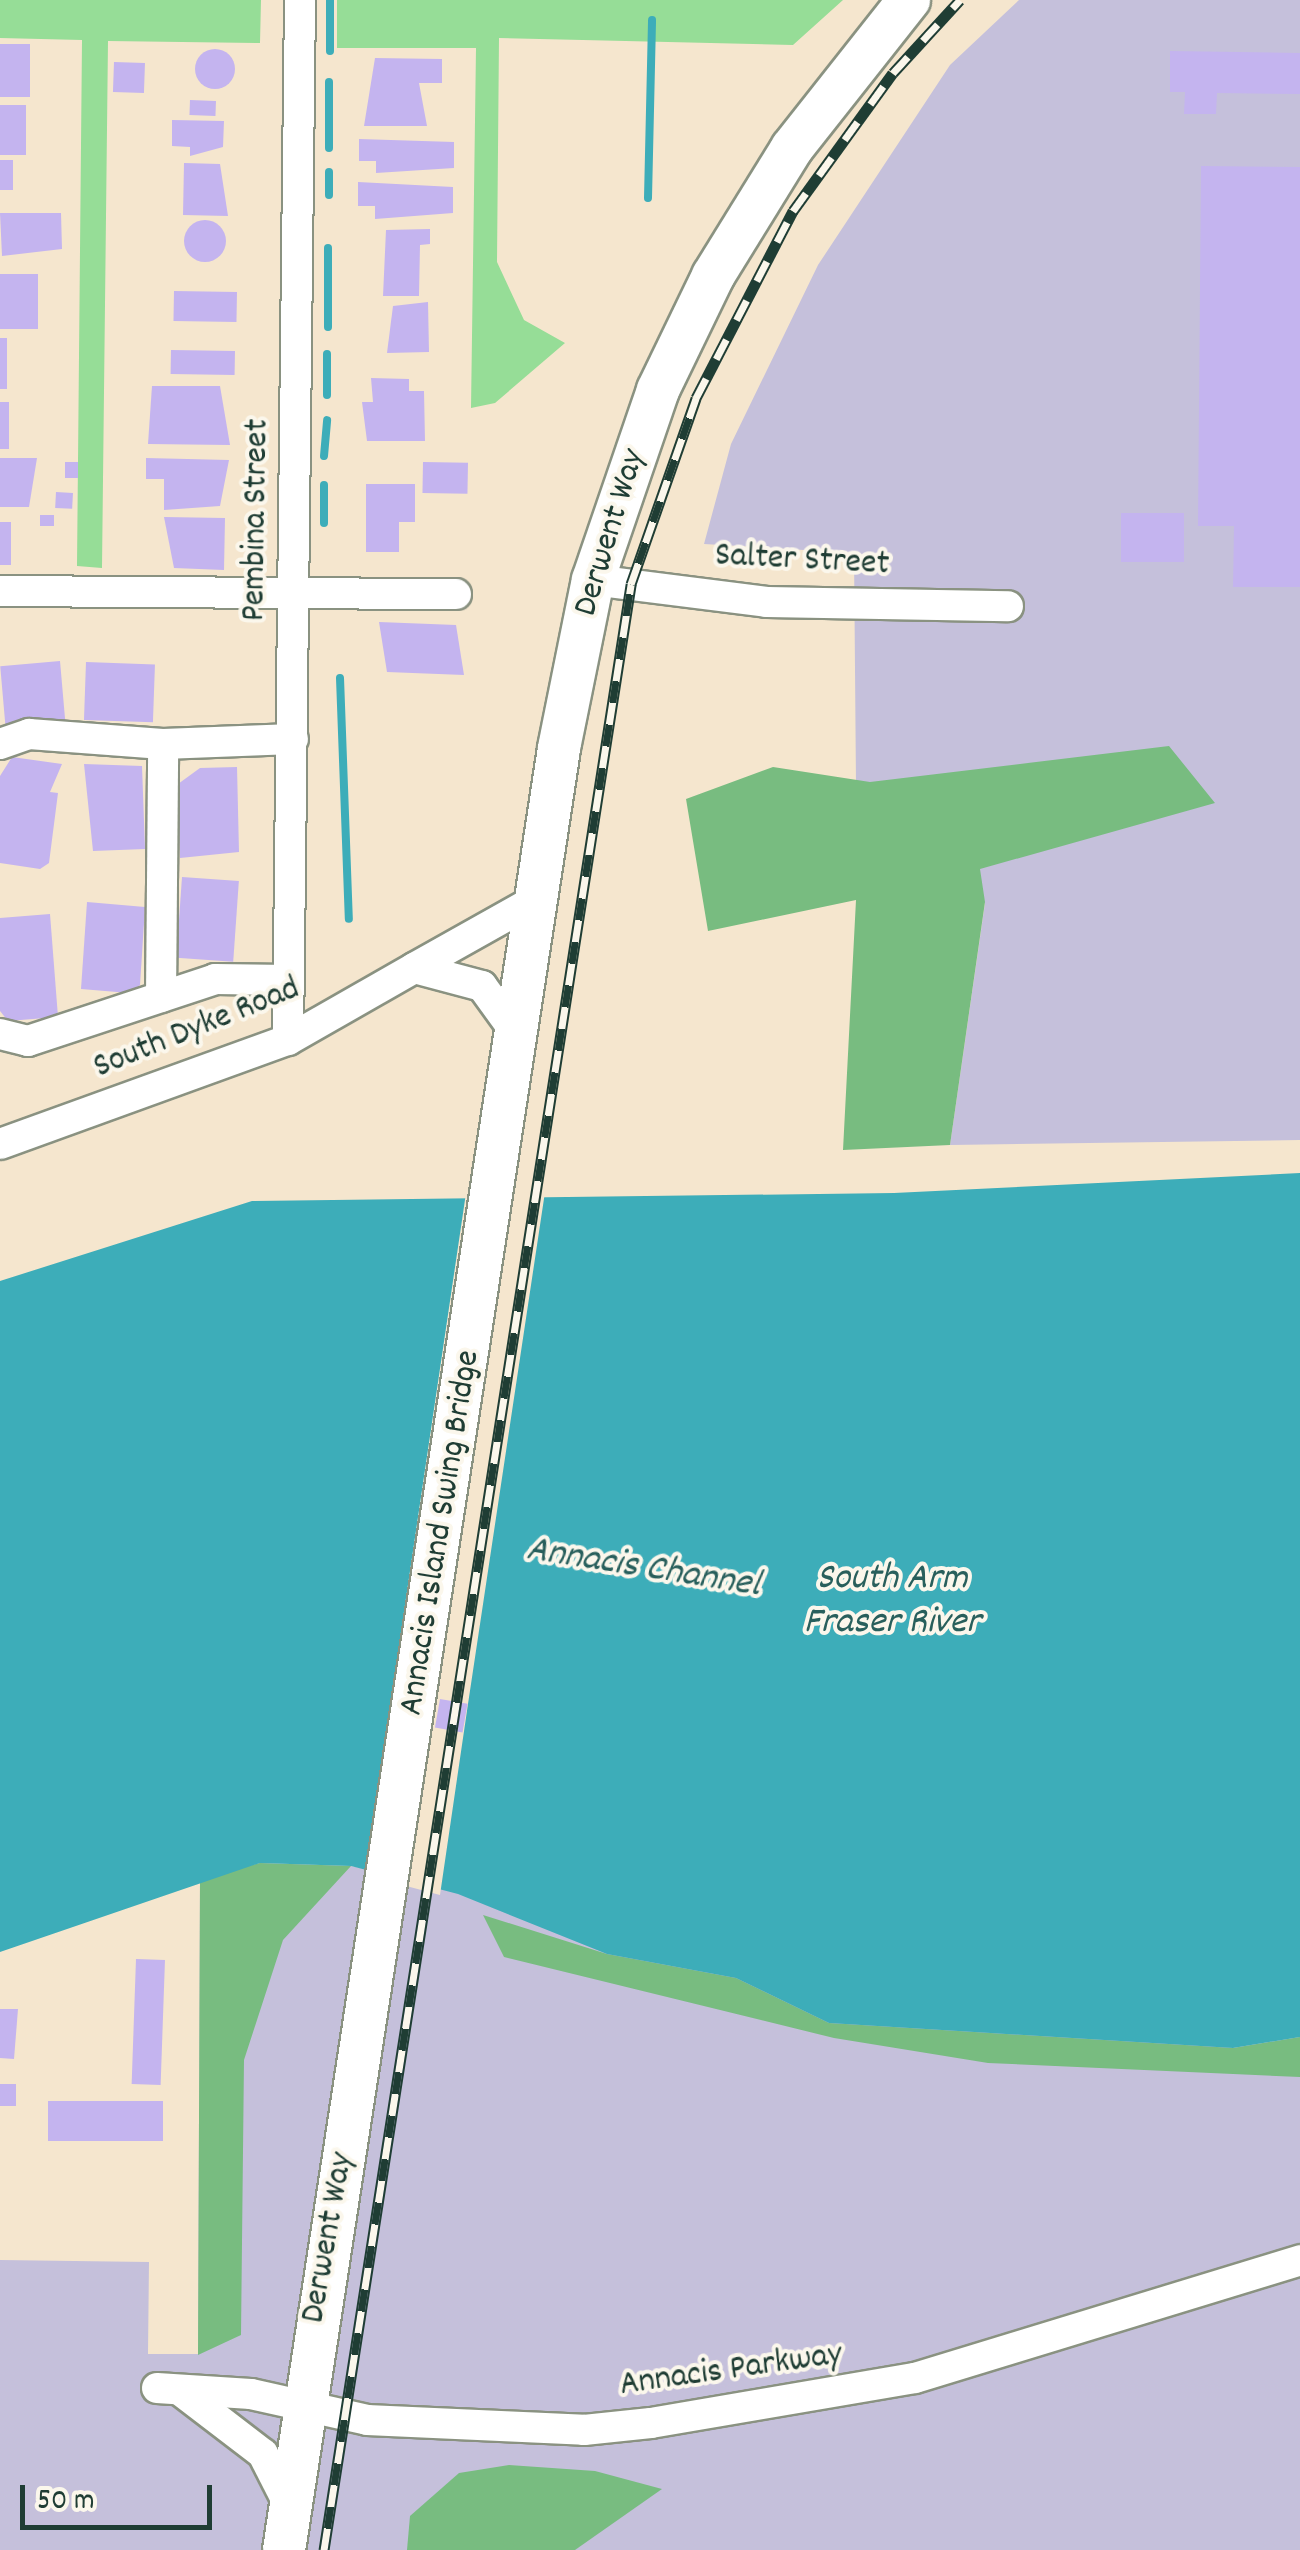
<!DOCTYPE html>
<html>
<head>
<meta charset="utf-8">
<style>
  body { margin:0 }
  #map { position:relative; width:1300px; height:2550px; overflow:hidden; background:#f5e6ce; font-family:Dekko,sans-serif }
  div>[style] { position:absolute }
  .industrial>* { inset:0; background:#c5c0db }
  .green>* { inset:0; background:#96dd97 }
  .forest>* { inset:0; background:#78bc80 }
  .water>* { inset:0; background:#3dadb9 }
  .pier>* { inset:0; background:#f5e6ce }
  .stream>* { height:8px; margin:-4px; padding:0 4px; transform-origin:4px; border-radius:4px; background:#3dadb9 }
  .building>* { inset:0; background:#c4b4ef; transform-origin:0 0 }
  .round { border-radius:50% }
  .roads { filter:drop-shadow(2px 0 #8a9281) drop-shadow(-2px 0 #8a9281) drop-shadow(0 2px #8a9281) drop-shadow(0 -2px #8a9281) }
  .minor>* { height:30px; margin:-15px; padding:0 15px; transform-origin:15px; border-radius:15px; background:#fff }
  .secondary>* { height:42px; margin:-21px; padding:0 21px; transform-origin:21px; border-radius:21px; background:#fff }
  .rail>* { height:11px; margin-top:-5.5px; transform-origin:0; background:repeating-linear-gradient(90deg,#fbf7ec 0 22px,#1f3d34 0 44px); box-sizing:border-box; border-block:2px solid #1f3d34 }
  span { translate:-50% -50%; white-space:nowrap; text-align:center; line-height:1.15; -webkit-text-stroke:8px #fbf7ec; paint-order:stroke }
  .street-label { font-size:35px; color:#1f3d34 }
  .water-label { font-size:38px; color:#285f5c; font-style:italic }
  .scale { position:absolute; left:20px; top:2485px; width:192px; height:45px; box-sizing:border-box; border:5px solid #1f3d34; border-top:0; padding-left:12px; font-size:30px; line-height:35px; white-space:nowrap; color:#1f3d34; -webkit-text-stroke:8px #fbf7ec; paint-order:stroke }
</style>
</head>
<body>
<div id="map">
  <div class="industrial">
    <i style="clip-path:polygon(1019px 0,1300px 0,1300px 1140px,950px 1145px,985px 903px,857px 900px,854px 553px,704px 544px,731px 444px,818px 265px,950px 65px)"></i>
    <i style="clip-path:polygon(260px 1863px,351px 1866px,1233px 2048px,1300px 2037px,1300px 2550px,0 2550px,0 2260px,149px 2262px,148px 2354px,198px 2354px,200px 1878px)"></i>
  </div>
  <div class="green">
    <i style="clip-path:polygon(0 0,261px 0,260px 43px,108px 41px,102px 568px,77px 566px,82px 40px,0 38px)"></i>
    <i style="clip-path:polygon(337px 0,843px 0,793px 45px,499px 38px,497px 262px,524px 320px,565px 343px,495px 403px,471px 408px,476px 48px,337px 48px)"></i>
  </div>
  <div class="forest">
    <i style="clip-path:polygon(1169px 746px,1215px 803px,980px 869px,985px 902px,950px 1145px,843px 1150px,856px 900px,708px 931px,686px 799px,773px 767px,870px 782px)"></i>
    <i style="clip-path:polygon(260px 1863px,351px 1866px,283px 1940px,244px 2060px,241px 2335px,198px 2355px,200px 1878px)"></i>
    <i style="clip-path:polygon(483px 1915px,607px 1954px,736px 1978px,829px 2023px,1233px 2048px,1300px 2037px,1300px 2077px,988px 2063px,834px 2038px,504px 1957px)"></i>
    <i style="clip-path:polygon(509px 2465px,595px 2471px,662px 2489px,575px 2550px,407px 2550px,410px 2516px,459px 2473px)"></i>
  </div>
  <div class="water">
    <i style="clip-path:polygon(1300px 1173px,1300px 2037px,1233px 2048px,829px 2023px,736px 1978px,607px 1954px,458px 1894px,351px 1866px,260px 1863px,0 1952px,0 1281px,252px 1201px,894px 1193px)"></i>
  </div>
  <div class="pier">
    <i style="clip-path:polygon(545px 1192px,468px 1704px,440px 1895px,365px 1875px,466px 1193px)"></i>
  </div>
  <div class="stream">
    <i style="left:330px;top:51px;width:51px;rotate:-90deg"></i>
    <i style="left:329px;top:148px;width:66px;rotate:-90deg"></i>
    <i style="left:329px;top:195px;width:23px;rotate:-90deg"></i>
    <i style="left:648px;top:198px;width:178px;rotate:-88.7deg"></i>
    <i style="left:328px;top:327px;width:79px;rotate:-90deg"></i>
    <i style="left:327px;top:395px;width:41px;rotate:-90deg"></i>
    <i style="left:324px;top:456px;width:36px;rotate:-85deg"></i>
    <i style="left:324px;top:523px;width:38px;rotate:-90deg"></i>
    <i style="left:340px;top:678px;width:241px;rotate:87.9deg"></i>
  </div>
  <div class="building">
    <i style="left:0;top:44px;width:30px;height:53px"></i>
    <i class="round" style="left:195px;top:49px;width:40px;height:40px"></i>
    <i style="clip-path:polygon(1170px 51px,1300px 53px,1300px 94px,1217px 93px,1216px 114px,1184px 114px,1185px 92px,1170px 92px)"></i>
    <i style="clip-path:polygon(375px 58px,442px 59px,442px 83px,419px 83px,427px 126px,364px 126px)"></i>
    <i style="left:114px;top:62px;width:31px;height:30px;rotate:2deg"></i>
    <i style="left:190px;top:100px;width:26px;height:15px;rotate:2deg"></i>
    <i style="left:0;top:105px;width:26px;height:50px"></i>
    <i style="clip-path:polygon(172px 120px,224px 121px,223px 147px,190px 156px,190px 147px,172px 146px)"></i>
    <i style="clip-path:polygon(359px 139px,454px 142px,454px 168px,376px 173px,376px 161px,359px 161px)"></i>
    <i style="left:0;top:160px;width:13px;height:30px"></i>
    <i style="clip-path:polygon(184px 163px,220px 164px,228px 216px,183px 215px)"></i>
    <i style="clip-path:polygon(1201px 166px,1300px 167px,1300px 587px,1233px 587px,1234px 526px,1198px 526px)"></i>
    <i style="clip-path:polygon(358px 182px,453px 187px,453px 213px,375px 219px,375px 206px,358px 206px)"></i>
    <i style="clip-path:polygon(0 213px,61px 213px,62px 249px,2px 256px)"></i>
    <i class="round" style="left:184px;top:220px;width:42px;height:42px"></i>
    <i style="clip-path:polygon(430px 229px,430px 244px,420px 245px,419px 296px,383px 296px,386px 230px)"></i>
    <i style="left:0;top:274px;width:38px;height:55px"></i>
    <i style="left:174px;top:291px;width:63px;height:30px;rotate:1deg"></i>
    <i style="clip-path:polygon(428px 302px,429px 352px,387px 353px,393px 306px)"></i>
    <i style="left:0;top:338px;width:7px;height:51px"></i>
    <i style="left:171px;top:350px;width:64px;height:24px;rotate:1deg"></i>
    <i style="clip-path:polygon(371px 378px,409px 379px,409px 391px,424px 391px,425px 441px,367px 441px,362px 402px,373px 402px)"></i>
    <i style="clip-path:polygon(152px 386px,220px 386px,230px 445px,148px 444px)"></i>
    <i style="left:0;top:402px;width:9px;height:47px"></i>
    <i style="clip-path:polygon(0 458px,37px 458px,29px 507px,0 507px)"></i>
    <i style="clip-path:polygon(146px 458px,229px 460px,220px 506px,164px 510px,164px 479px,146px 479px)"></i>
    <i style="left:65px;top:462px;width:13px;height:16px"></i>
    <i style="left:423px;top:462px;width:45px;height:31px;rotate:1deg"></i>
    <i style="clip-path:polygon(366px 484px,415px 484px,415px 522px,399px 522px,399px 552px,366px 552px)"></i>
    <i style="left:56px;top:492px;width:17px;height:16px;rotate:3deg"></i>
    <i style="left:1121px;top:513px;width:63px;height:49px"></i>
    <i style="left:40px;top:515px;width:14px;height:11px"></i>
    <i style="clip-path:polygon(164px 517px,225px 518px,224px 570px,174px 568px)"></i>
    <i style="left:0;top:522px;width:11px;height:43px"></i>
    <i style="clip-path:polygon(379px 622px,456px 625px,464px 675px,387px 672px)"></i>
    <i style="left:60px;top:661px;width:60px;height:60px;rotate:85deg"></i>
    <i style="left:86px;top:662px;width:69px;height:58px;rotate:2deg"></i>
    <i style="clip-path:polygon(12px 757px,62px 764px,50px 792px,58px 793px,49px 863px,40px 869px,0 863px,0 776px)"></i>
    <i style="clip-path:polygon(84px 764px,142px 766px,145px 849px,93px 851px)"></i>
    <i style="clip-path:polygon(237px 767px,239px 852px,180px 858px,178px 784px,200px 768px)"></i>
    <i style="left:182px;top:877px;width:57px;height:81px;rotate:4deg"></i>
    <i style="clip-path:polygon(87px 902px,145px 907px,140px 985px,129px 993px,81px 989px)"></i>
    <i style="clip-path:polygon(50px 914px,58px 1017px,8px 1021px,0 1011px,0 918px)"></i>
    <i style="left:440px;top:1699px;width:28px;height:29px;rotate:10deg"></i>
    <i style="left:136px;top:1959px;width:29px;height:125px;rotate:2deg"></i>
    <i style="clip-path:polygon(0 2009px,18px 2009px,14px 2059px,0 2058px)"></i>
    <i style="left:0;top:2084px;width:16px;height:22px"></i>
    <i style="left:48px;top:2101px;width:115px;height:40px"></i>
  </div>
  <div class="roads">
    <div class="minor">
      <i style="left:593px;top:580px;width:175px;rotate:7.2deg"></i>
      <i style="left:767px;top:602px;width:241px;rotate:1deg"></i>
      <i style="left:0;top:591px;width:456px;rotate:0.4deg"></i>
      <i style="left:0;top:744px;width:31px;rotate:-19deg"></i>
      <i style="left:29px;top:734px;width:134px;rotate:4.3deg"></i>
      <i style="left:163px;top:744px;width:130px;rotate:-2.2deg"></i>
      <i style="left:161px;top:997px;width:253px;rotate:-89.5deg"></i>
      <i style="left:516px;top:1033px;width:58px;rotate:-125.9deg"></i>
      <i style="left:482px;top:986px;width:70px;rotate:-165.2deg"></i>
      <i style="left:414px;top:968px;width:141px;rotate:-29.3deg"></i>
      <i style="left:0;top:1034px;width:29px;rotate:14deg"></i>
      <i style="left:28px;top:1041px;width:197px;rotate:-18.3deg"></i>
      <i style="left:215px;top:979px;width:74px;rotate:0.8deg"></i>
      <i style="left:288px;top:1040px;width:1040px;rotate:-89.34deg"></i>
      <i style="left:0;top:1144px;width:306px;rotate:-19.9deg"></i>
      <i style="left:288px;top:1040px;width:145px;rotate:-29.7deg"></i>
      <i style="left:157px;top:2388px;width:94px;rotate:3.7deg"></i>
      <i style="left:251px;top:2394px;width:119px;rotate:12.6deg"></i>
      <i style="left:367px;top:2420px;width:217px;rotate:2.6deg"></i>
      <i style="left:584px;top:2430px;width:67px;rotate:-6deg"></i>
      <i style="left:651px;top:2423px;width:268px;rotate:-9.7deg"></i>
      <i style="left:915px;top:2378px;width:403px;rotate:-17deg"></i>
      <i style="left:181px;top:2391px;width:103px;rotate:37.5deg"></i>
      <i style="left:263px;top:2454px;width:57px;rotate:63deg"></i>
    </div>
    <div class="secondary">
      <i style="left:284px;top:2550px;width:1823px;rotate:-81.32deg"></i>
      <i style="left:559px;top:748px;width:171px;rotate:-78.6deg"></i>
      <i style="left:593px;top:580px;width:201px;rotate:-71.1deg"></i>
      <i style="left:658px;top:390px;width:127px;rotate:-64.2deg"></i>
      <i style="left:713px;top:276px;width:150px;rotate:-58.3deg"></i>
      <i style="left:792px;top:148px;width:189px;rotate:-51.7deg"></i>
    </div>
  </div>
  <div class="rail">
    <i style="left:324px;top:2550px;width:1990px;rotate:-81.12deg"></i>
    <i style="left:631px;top:584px;width:197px;rotate:-70.7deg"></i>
    <i style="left:696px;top:398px;width:211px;rotate:-62.6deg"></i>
    <i style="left:793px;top:211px;width:170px;rotate:-54.1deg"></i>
    <i style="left:893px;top:73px;width:99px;rotate:-47.5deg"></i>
  </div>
  <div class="street-label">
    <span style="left:257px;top:520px;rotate:-89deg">Pembina Street</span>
    <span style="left:611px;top:533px;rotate:-73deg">Derwent Way</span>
    <span style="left:802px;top:561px;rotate:3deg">Salter Street</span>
    <span style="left:197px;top:1029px;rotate:-22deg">South Dyke Road</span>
    <span style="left:441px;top:1533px;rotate:-81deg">Annacis Island Swing Bridge</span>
    <span style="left:329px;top:2238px;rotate:-80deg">Derwent Way</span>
    <span style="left:731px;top:2371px;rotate:-8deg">Annacis Parkway</span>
  </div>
  <div class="water-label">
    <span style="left:643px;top:1569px;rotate:9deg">Annacis Channel</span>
    <span style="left:892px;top:1602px">South Arm<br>Fraser River</span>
  </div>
  <div class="scale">50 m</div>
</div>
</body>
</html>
